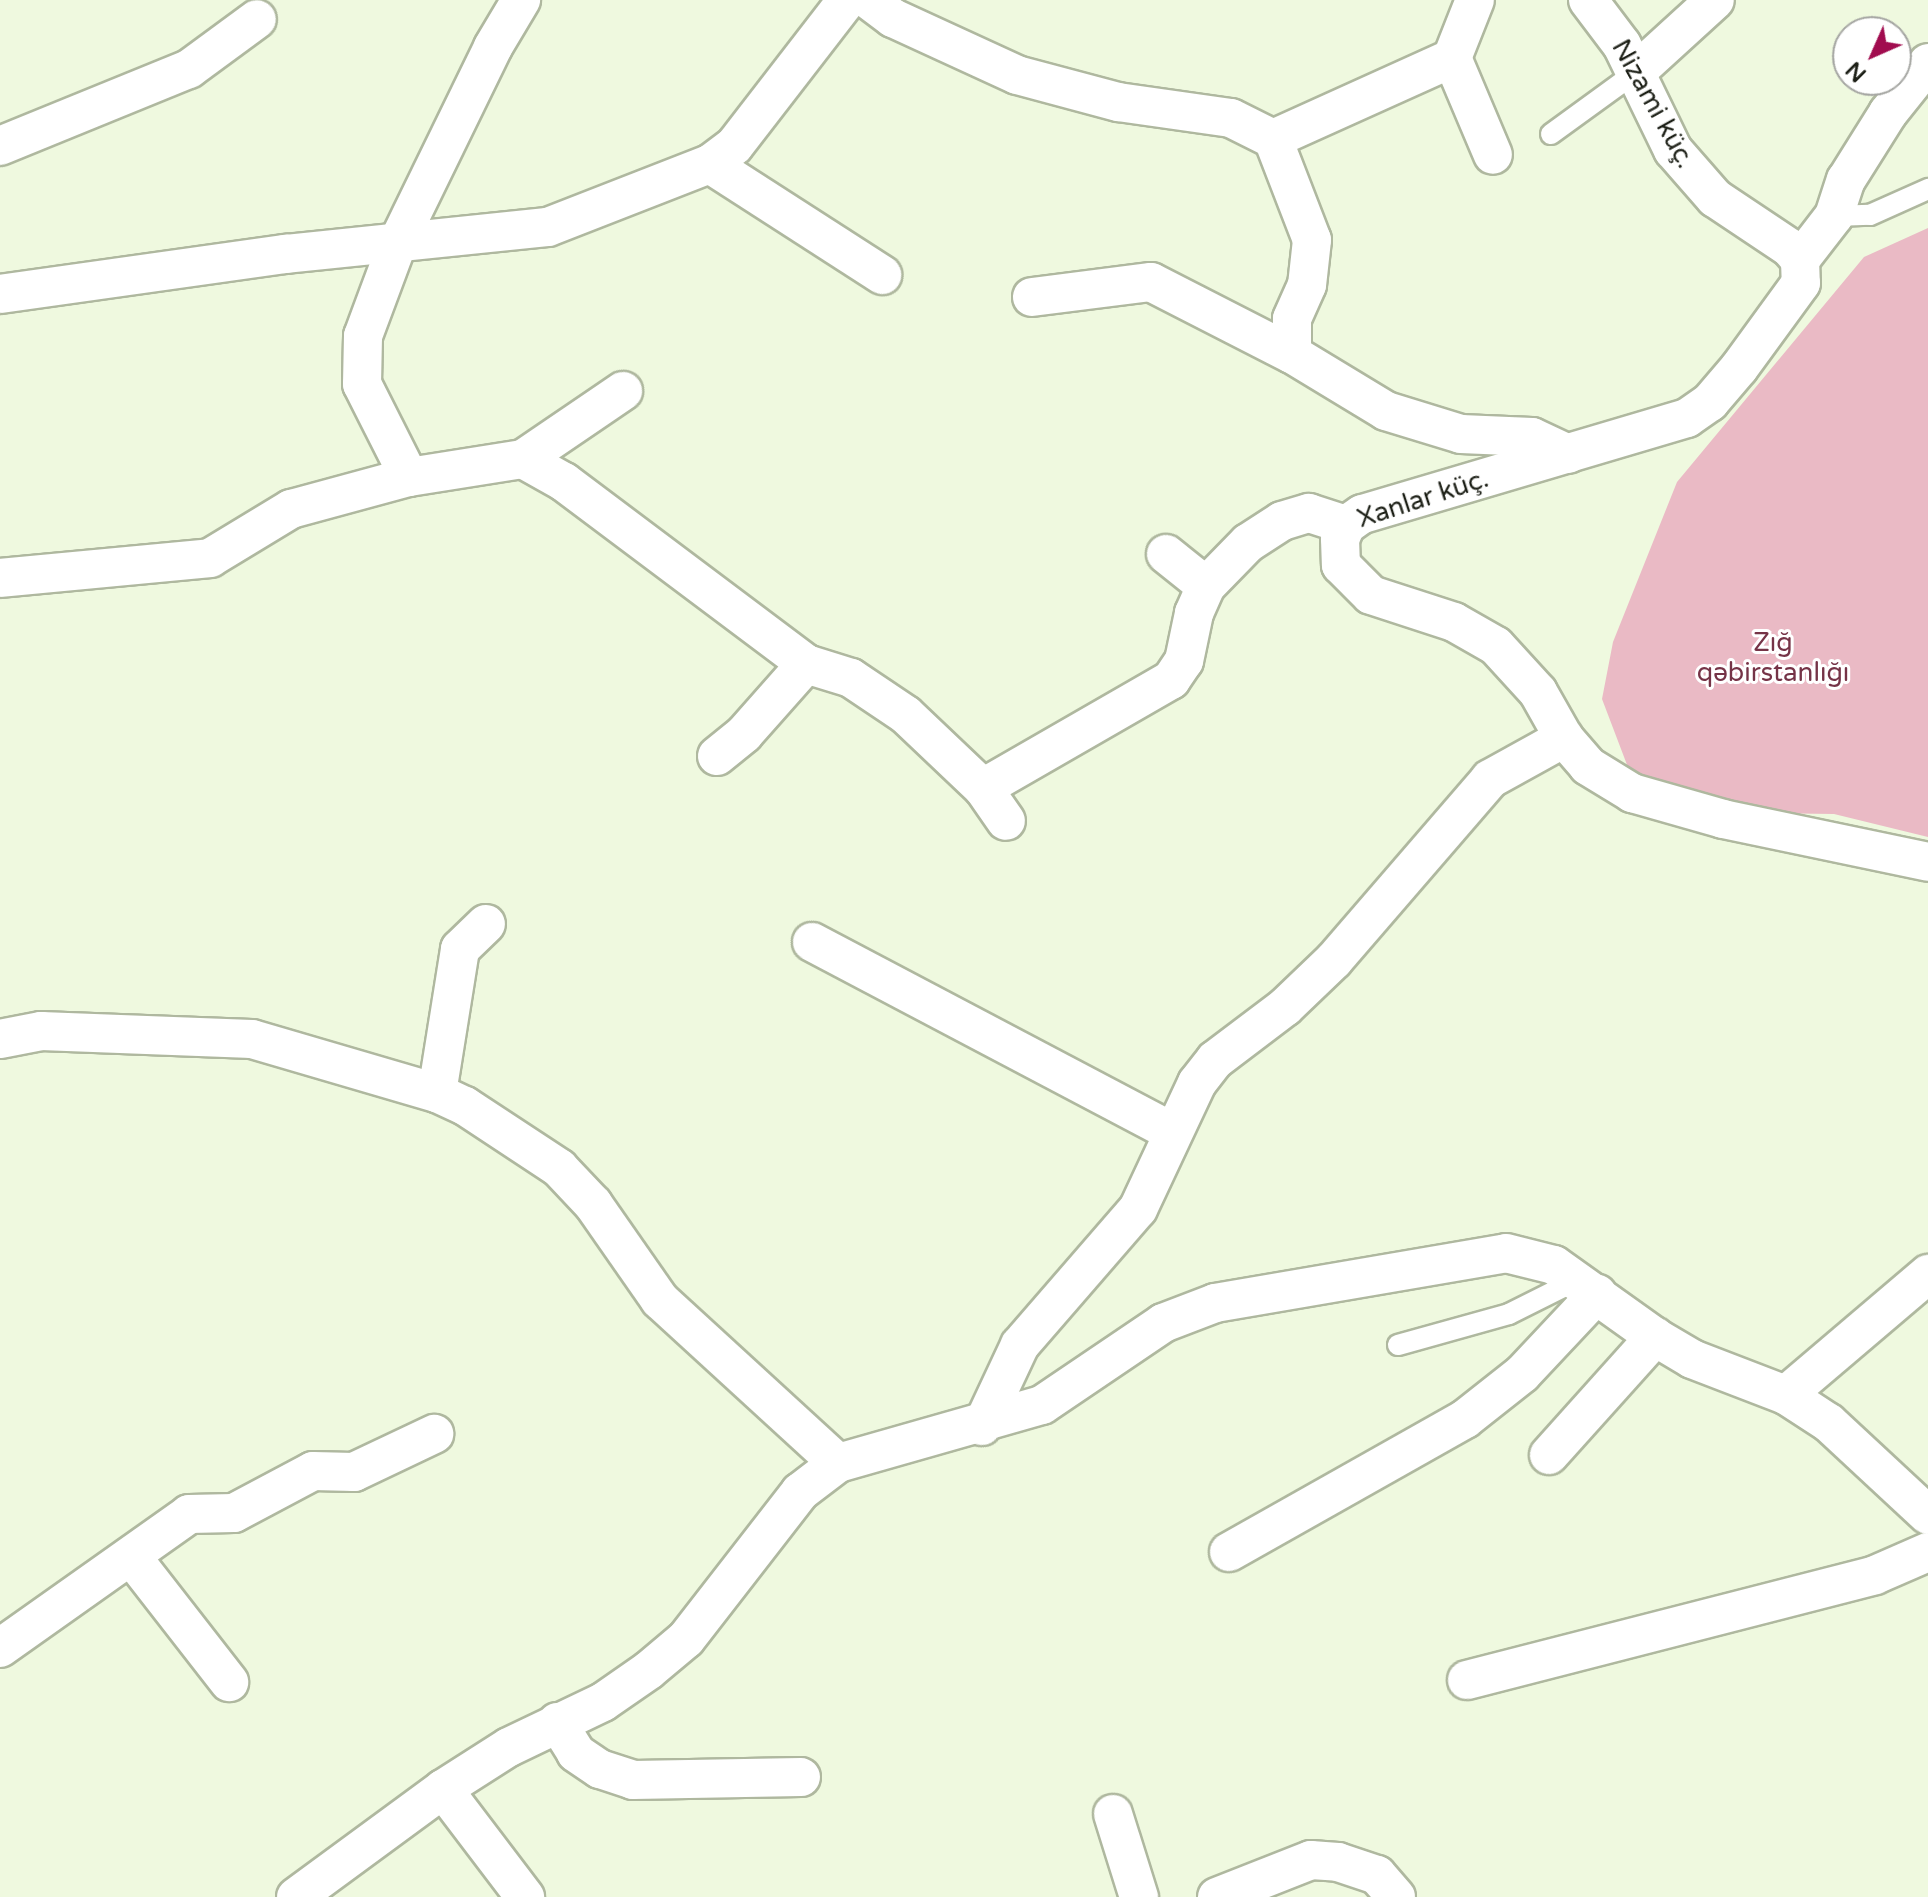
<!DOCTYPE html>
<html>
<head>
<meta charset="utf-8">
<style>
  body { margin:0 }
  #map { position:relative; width:1928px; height:1897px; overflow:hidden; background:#eff9df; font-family:"Varela Round",sans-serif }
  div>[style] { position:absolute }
  .green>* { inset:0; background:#eabac5 }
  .roads { filter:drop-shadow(2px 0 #afb89f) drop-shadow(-2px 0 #afb89f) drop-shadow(0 2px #afb89f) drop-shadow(0 -2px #afb89f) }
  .service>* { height:20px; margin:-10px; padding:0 10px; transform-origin:10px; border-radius:10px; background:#fff }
  .minor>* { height:38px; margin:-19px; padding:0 19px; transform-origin:19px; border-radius:19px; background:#fff }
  span { translate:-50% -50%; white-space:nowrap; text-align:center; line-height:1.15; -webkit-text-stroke:6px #fff; paint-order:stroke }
  .street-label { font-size:26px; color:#1d2017 }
  .park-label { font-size:26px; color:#753347 }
  .north { position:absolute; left:1832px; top:16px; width:80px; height:80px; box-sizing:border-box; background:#fff; border:2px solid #a5a6a2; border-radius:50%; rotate:225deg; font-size:22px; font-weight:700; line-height:32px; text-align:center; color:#1d2017 }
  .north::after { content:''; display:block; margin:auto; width:28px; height:36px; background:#a10c4f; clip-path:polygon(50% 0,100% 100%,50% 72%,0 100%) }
</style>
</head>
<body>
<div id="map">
  <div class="green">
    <i style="clip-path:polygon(1928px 228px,1928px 837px,1834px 814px,1757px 813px,1686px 795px,1629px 770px,1602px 699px,1613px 642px,1677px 482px,1864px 257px)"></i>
  </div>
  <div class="roads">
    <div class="service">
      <i style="left:1551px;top:134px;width:104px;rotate:-36deg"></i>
      <i style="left:1834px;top:216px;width:36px;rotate:-2deg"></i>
      <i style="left:1870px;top:215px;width:64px;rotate:-24.1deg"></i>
      <i style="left:1398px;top:1345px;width:115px;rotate:-15.6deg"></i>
      <i style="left:1509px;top:1314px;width:76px;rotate:-26.6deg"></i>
    </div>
    <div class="minor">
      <i style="left:869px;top:0;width:30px;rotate:37deg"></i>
      <i style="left:893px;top:18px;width:136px;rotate:24.7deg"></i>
      <i style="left:1017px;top:75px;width:105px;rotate:15deg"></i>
      <i style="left:1118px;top:102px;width:114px;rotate:8.1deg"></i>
      <i style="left:1231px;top:118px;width:47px;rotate:26.6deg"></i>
      <i style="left:1273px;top:139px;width:108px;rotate:68.9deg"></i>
      <i style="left:1312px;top:240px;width:45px;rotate:96.3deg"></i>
      <i style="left:1307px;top:285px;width:37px;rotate:114deg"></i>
      <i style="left:1292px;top:319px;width:35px;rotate:90deg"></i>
      <i style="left:1292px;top:354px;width:110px;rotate:31.2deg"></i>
      <i style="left:1386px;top:411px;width:78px;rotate:17deg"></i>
      <i style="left:1461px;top:434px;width:71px;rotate:2.4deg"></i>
      <i style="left:1532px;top:437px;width:40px;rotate:25deg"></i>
      <i style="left:1588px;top:0;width:56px;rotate:52.9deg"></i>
      <i style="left:1622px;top:45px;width:117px;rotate:64.1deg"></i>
      <i style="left:1673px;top:150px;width:64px;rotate:48.8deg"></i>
      <i style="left:1715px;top:198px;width:90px;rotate:33.7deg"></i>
      <i style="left:1790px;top:248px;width:16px;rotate:50deg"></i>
      <i style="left:1800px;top:260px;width:23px;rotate:88deg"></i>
      <i style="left:1801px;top:283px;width:105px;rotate:126.1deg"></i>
      <i style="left:1739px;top:368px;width:45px;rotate:130.5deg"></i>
      <i style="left:1710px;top:402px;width:28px;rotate:145deg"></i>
      <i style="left:1687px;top:418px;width:339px;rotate:163.5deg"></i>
      <i style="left:1362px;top:514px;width:19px;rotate:145deg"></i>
      <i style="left:1346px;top:525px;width:15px;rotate:113deg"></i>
      <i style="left:1340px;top:539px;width:26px;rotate:88deg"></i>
      <i style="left:1341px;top:565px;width:42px;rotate:45deg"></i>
      <i style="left:1371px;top:595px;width:87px;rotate:18deg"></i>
      <i style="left:1454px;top:622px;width:48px;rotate:29.7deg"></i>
      <i style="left:1496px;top:646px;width:62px;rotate:47.6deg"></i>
      <i style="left:1538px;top:692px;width:53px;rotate:60.5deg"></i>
      <i style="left:1564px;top:738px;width:37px;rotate:49deg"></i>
      <i style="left:1588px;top:766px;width:52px;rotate:31.5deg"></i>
      <i style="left:1632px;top:793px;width:95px;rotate:15.9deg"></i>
      <i style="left:1723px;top:819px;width:209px;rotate:11.8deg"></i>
      <i style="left:1452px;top:58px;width:105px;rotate:67.1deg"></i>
      <i style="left:1635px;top:73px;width:108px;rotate:-42.4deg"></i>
      <i style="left:1273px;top:139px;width:196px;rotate:-24.3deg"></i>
      <i style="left:1452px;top:58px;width:62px;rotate:-68.4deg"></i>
      <i style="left:0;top:146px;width:204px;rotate:-22.2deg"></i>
      <i style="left:189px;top:69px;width:84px;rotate:-36.3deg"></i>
      <i style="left:710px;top:164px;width:205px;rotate:32.8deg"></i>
      <i style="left:1800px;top:260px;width:56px;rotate:-52.3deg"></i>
      <i style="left:1834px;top:216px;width:38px;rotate:-72deg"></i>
      <i style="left:1846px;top:180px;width:79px;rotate:-57.9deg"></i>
      <i style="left:1888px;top:113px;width:64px;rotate:-51.3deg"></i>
      <i style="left:0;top:294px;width:289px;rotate:-8deg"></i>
      <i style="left:286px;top:254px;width:263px;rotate:-5.9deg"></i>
      <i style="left:548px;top:227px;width:174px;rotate:-21.3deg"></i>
      <i style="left:710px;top:164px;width:30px;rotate:-37deg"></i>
      <i style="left:734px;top:146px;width:185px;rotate:-52.3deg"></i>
      <i style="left:1032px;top:297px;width:120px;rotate:-7.2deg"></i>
      <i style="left:1151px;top:282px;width:158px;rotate:27.1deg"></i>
      <i style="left:523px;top:459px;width:121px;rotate:-34.2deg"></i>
      <i style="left:409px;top:477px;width:104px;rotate:-116.8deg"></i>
      <i style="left:362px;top:384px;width:48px;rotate:-88.8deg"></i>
      <i style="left:363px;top:336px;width:100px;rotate:-69.6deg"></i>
      <i style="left:398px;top:242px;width:217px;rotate:-64deg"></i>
      <i style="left:493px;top:47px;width:55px;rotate:-59.2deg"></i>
      <i style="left:1166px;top:554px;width:51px;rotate:38.7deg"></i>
      <i style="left:0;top:578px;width:211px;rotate:-5.4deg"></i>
      <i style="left:210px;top:558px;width:95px;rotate:-31.2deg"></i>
      <i style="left:291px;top:509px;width:122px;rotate:-15.2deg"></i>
      <i style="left:409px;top:477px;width:115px;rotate:-9deg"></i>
      <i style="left:523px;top:459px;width:47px;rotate:29.3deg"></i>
      <i style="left:564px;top:482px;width:303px;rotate:36.9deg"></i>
      <i style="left:806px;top:664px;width:47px;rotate:17.3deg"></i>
      <i style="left:851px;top:678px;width:66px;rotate:33.9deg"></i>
      <i style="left:906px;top:715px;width:106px;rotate:43.5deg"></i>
      <i style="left:983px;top:788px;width:40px;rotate:55.1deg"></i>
      <i style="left:717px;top:756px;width:35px;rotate:-39deg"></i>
      <i style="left:744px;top:734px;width:94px;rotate:-48.5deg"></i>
      <i style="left:983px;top:788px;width:217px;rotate:-29.9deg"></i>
      <i style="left:1171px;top:680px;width:23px;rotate:-56deg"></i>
      <i style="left:1184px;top:661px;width:49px;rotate:-78.2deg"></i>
      <i style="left:1194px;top:613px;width:30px;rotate:-66deg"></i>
      <i style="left:1206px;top:586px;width:60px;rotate:-45.7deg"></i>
      <i style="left:1248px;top:543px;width:40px;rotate:-32.9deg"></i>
      <i style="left:1282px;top:521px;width:28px;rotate:-17deg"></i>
      <i style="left:1309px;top:513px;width:39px;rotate:18deg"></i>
      <i style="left:812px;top:942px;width:408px;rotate:27.8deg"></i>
      <i style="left:0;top:1039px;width:42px;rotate:-11deg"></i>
      <i style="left:41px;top:1031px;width:211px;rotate:2.2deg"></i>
      <i style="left:252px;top:1039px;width:193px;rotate:16.3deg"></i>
      <i style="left:437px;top:1093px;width:31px;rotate:25deg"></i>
      <i style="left:465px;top:1106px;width:113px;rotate:33.4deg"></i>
      <i style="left:559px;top:1168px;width:50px;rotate:46.6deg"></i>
      <i style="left:593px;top:1204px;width:117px;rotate:55.1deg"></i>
      <i style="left:660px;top:1300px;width:241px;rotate:42.5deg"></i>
      <i style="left:437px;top:1093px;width:146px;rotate:-80.9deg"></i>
      <i style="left:460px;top:949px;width:36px;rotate:-44deg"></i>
      <i style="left:1786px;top:1395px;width:187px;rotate:-40.4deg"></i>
      <i style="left:982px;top:1426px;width:89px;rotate:-64.9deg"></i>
      <i style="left:1020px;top:1345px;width:180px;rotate:-49.1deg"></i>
      <i style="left:1138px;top:1209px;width:139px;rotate:-64.9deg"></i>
      <i style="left:1197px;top:1083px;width:29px;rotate:-52deg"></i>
      <i style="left:1215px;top:1060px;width:88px;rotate:-37.1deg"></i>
      <i style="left:1285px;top:1007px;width:68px;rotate:-43.8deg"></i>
      <i style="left:1334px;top:960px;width:239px;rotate:-49.2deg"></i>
      <i style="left:1490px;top:779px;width:85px;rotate:-29deg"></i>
      <i style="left:1549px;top:1455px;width:159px;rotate:-48.1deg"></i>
      <i style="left:1229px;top:1552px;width:271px;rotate:-29.4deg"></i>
      <i style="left:1465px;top:1419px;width:73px;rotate:-38.3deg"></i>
      <i style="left:1522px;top:1374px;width:110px;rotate:-46.8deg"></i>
      <i style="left:131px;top:1556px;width:160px;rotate:52.1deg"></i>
      <i style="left:0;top:1648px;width:232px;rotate:-35.3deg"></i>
      <i style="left:189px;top:1514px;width:45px;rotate:-1.3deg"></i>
      <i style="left:234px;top:1513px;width:89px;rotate:-28deg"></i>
      <i style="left:313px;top:1471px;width:41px;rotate:1.4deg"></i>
      <i style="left:354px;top:1472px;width:89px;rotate:-25.4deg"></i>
      <i style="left:1467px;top:1680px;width:421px;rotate:-14.4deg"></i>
      <i style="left:1875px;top:1575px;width:58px;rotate:-23.5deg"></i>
      <i style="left:557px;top:1722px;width:36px;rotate:58deg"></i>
      <i style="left:576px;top:1753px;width:29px;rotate:34deg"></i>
      <i style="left:600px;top:1769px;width:35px;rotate:18deg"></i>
      <i style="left:633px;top:1780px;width:168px;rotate:-1deg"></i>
      <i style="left:443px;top:1789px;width:136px;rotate:52.8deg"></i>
      <i style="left:1113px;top:1814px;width:87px;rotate:72.6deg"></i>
      <i style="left:296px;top:1897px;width:182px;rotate:-36.3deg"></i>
      <i style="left:443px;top:1789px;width:78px;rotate:-32.5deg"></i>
      <i style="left:509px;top:1747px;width:104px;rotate:-25.6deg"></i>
      <i style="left:603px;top:1702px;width:56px;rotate:-34.8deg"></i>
      <i style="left:649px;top:1670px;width:48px;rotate:-40deg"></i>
      <i style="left:686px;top:1639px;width:186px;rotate:-52.2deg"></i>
      <i style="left:800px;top:1492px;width:48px;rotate:-37.3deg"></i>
      <i style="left:838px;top:1463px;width:212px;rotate:-15.9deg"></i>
      <i style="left:1042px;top:1405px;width:146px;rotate:-34.1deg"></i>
      <i style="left:1163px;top:1323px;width:56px;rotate:-21deg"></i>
      <i style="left:1215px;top:1303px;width:295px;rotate:-9.7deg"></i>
      <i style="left:1506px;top:1253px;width:49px;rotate:14deg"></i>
      <i style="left:1554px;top:1265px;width:124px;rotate:35.5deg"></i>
      <i style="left:1655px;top:1337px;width:43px;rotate:30.7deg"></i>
      <i style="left:1692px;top:1359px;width:101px;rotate:21deg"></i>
      <i style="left:1786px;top:1395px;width:51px;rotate:33.1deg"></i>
      <i style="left:1829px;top:1423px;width:135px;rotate:42.9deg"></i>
      <i style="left:1217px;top:1897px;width:101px;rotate:-21.5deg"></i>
      <i style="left:1311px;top:1860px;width:27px;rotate:4deg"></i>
      <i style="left:1338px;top:1862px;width:41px;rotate:18.4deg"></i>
      <i style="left:1377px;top:1875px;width:29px;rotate:49deg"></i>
    </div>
  </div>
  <div class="street-label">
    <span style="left:1653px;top:104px;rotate:61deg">Nizami küç.</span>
    <span style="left:1423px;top:499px;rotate:-18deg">Xanlar küç.</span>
  </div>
  <div class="park-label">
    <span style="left:1773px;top:658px">Zığ<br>qəbirstanlığı</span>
  </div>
  <div class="north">N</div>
</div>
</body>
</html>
